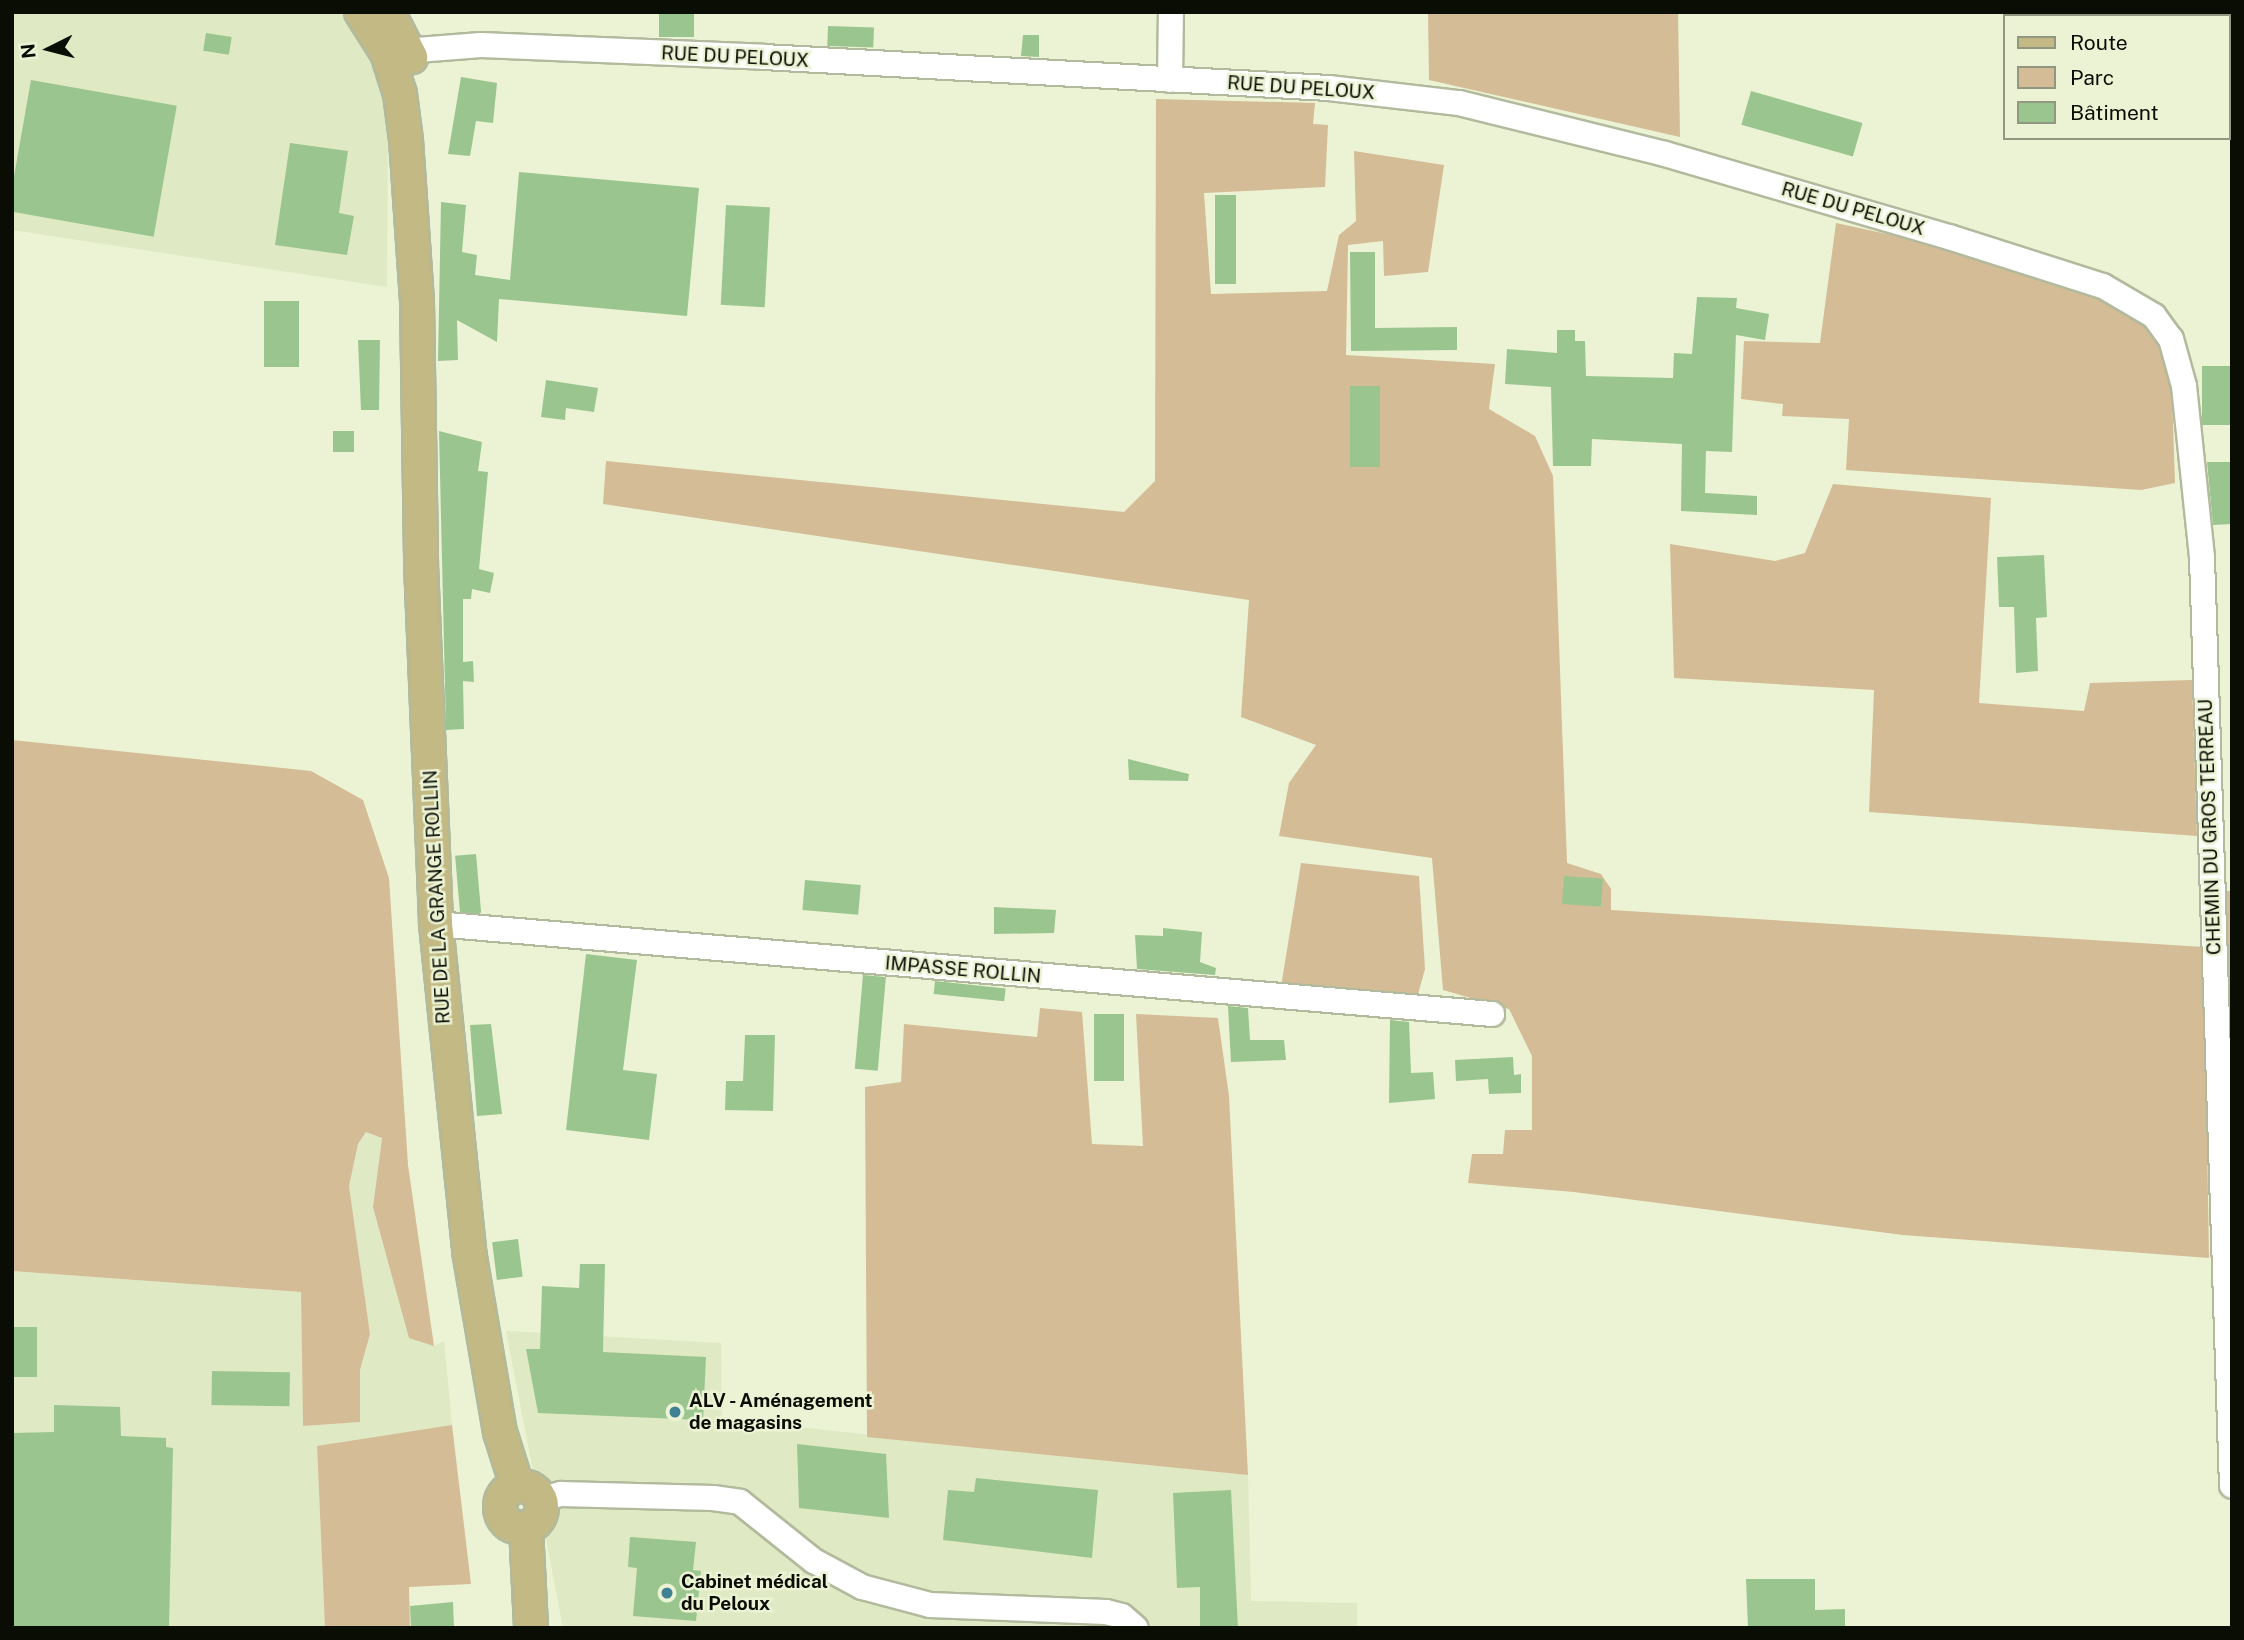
<!DOCTYPE html>
<html>
<head>
<meta charset="utf-8">
<style>
  body { margin:0 }
  #map { position:relative; width:2244px; height:1640px; overflow:hidden; background:#ebf3d4; font-family:"Public Sans",sans-serif }
  div>[style] { position:absolute }
  .built>* { inset:0; background:#dfe9c3 }
  .green>* { inset:0; background:#d4bc96 }
  .building>* { inset:0; background:#9bc58f; transform-origin:0 0 }
  .roads { filter:drop-shadow(2px 0 #b2ba9d) drop-shadow(-2px 0 #b2ba9d) drop-shadow(0 2px #b2ba9d) drop-shadow(0 -2px #b2ba9d) }
  .minor>* { height:24px; margin:-12px; padding:0 12px; transform-origin:12px; border-radius:12px; background:#fff }
  .major>* { height:32px; margin:-16px; padding:0 16px; transform-origin:16px; border-radius:16px; background:#c2b985 }
  .major>.ring { margin:-16px; padding:0; box-sizing:content-box; background:none; border:32px solid #c2b985; border-radius:50% }
  .dots>* { width:19px; height:19px; translate:-50% -50%; box-sizing:border-box; border:4px solid #ebf3d4; border-radius:50% }
  span { translate:-50% -50%; white-space:nowrap; text-align:center; line-height:1.15; -webkit-text-stroke:5px #ebf3d4; paint-order:stroke }
  .street-label { font-size:19px; color:#0a0d04 }
  .poi-label { font-size:19px; color:#0a0d04; font-weight:700 }
  .left { translate:0 -50%; text-align:left }
  .frame { position:absolute; inset:0; border:14px solid #0a0d04; pointer-events:none }
  .legend { position:absolute; left:2003px; top:14px; width:228px; height:126px; box-sizing:border-box; background:#ebf3d4; border:2px solid #919781; margin:0; padding:9px 12px; list-style:none; font-size:21px; color:#0a0d04 }
  .legend li { display:flex; align-items:center; gap:14px; height:35px }
  .legend b { width:35px; border:2px solid #919781 }
  .north { position:absolute; left:14px; top:14px; width:70px; height:70px; -webkit-text-stroke:5px #ebf3d4; paint-order:stroke; rotate:264deg; font-size:19px; font-weight:700; line-height:28px; text-align:center; color:#0a0d04 }
  .north::after { content:''; display:block; margin:auto; width:24px; height:32px; background:#0a0d04; clip-path:polygon(50% 0,100% 100%,50% 72%,0 100%) }
</style>
</head>
<body>
<div id="map">
  <div class="built">
    <i style="clip-path:polygon(12px 12px,341px 12px,371px 51px,388px 103px,387px 287px,12px 230px)"></i>
    <i style="clip-path:polygon(366px 1132px,382px 1137px,373px 1207px,434px 1346px,444px 1341px,452px 1425px,317px 1447px,325px 1628px,12px 1628px,12px 1271px,301px 1292px,303px 1426px,360px 1422px,360px 1370px,370px 1334px,349px 1186px,358px 1144px)"></i>
    <i style="clip-path:polygon(506px 1331px,721px 1343px,722px 1419px,1248px 1475px,1251px 1601px,1357px 1603px,1357px 1628px,563px 1628px)"></i>
  </div>
  <div class="green">
    <i style="clip-path:polygon(1428px 12px,1678px 12px,1680px 137px,1429px 80px)"></i>
    <i style="clip-path:polygon(1156px 99px,1315px 103px,1313px 124px,1328px 125px,1325px 187px,1204px 193px,1211px 294px,1327px 291px,1339px 235px,1356px 221px,1354px 151px,1444px 165px,1428px 272px,1384px 276px,1383px 241px,1348px 245px,1346px 355px,1495px 364px,1489px 409px,1535px 436px,1553px 476px,1567px 863px,1601px 874px,1611px 889px,1611px 910px,2204px 947px,2209px 1258px,1903px 1235px,1574px 1192px,1468px 1183px,1472px 1154px,1503px 1154px,1505px 1130px,1532px 1130px,1532px 1056px,1509px 1009px,1443px 990px,1432px 858px,1279px 836px,1289px 783px,1316px 745px,1241px 717px,1249px 600px,603px 504px,606px 461px,1124px 512px,1155px 481px)"></i>
    <i style="clip-path:polygon(1836px 223px,1910px 239px,2099px 299px,2142px 324px,2160px 348px,2172px 394px,2175px 483px,2141px 490px,1846px 470px,1849px 419px,1782px 416px,1783px 404px,1741px 399px,1744px 341px,1820px 343px)"></i>
    <i style="clip-path:polygon(1833px 484px,1991px 498px,1979px 703px,2084px 711px,2090px 683px,2192px 680px,2197px 836px,1869px 812px,1874px 690px,1674px 678px,1670px 544px,1775px 561px,1805px 553px)"></i>
    <i style="clip-path:polygon(12px 740px,311px 771px,363px 800px,389px 878px,408px 1165px,434px 1346px,409px 1338px,373px 1207px,382px 1138px,366px 1132px,358px 1144px,349px 1186px,370px 1334px,360px 1370px,360px 1422px,303px 1426px,301px 1292px,12px 1271px)"></i>
    <i style="clip-path:polygon(1301px 863px,1419px 876px,1425px 969px,1416px 1001px,1281px 987px)"></i>
    <i style="clip-path:polygon(2226px 891px,2232px 891px,2232px 1123px)"></i>
    <i style="clip-path:polygon(1040px 1008px,1082px 1012px,1092px 1144px,1143px 1146px,1136px 1014px,1218px 1018px,1229px 1096px,1248px 1475px,867px 1437px,865px 1087px,901px 1082px,904px 1024px,1037px 1037px)"></i>
    <i style="clip-path:polygon(452px 1425px,471px 1584px,409px 1587px,410px 1628px,325px 1628px,317px 1446px)"></i>
  </div>
  <div class="building">
    <i style="left:659px;top:12px;width:35px;height:25px"></i>
    <i style="left:828px;top:26px;width:46px;height:20px;rotate:2deg"></i>
    <i style="left:206px;top:33px;width:26px;height:18px;rotate:9deg"></i>
    <i style="clip-path:polygon(1023px 35px,1039px 35px,1039px 57px,1021px 56px)"></i>
    <i style="clip-path:polygon(461px 77px,497px 83px,493px 123px,476px 121px,470px 156px,448px 154px)"></i>
    <i style="left:31px;top:80px;width:148px;height:133px;rotate:10deg"></i>
    <i style="left:1751px;top:91px;width:116px;height:35px;rotate:16deg"></i>
    <i style="clip-path:polygon(290px 143px,348px 151px,339px 213px,354px 216px,347px 255px,275px 245px)"></i>
    <i style="clip-path:polygon(519px 172px,699px 188px,687px 316px,499px 299px,497px 342px,457px 320px,458px 360px,438px 361px,441px 202px,466px 205px,462px 252px,477px 255px,475px 275px,510px 280px)"></i>
    <i style="left:1215px;top:195px;width:21px;height:89px"></i>
    <i style="left:726px;top:205px;width:44px;height:100px;rotate:3deg"></i>
    <i style="clip-path:polygon(1350px 252px,1375px 252px,1375px 328px,1457px 327px,1457px 350px,1351px 351px)"></i>
    <i style="clip-path:polygon(1697px 297px,1737px 298px,1736px 308px,1769px 314px,1765px 340px,1736px 335px,1732px 452px,1706px 451px,1705px 493px,1757px 496px,1757px 515px,1681px 511px,1682px 444px,1592px 439px,1591px 466px,1553px 466px,1551px 387px,1505px 384px,1507px 349px,1557px 353px,1557px 330px,1575px 330px,1575px 341px,1585px 341px,1586px 376px,1673px 378px,1674px 353px,1692px 354px)"></i>
    <i style="left:264px;top:301px;width:35px;height:66px"></i>
    <i style="clip-path:polygon(358px 340px,380px 340px,379px 410px,361px 410px)"></i>
    <i style="left:2232px;top:366px;width:59px;height:30px;rotate:90deg"></i>
    <i style="clip-path:polygon(546px 380px,598px 388px,594px 412px,566px 408px,565px 420px,541px 417px)"></i>
    <i style="left:1380px;top:386px;width:81px;height:30px;rotate:90deg"></i>
    <i style="left:333px;top:431px;width:21px;height:21px"></i>
    <i style="clip-path:polygon(439px 431px,482px 442px,478px 471px,488px 472px,479px 569px,494px 573px,490px 593px,472px 589px,471px 599px,463px 599px,463px 662px,473px 661px,474px 682px,463px 681px,464px 729px,446px 730px)"></i>
    <i style="clip-path:polygon(2207px 462px,2232px 462px,2232px 524px,2213px 525px)"></i>
    <i style="clip-path:polygon(2044px 555px,2047px 617px,2036px 618px,2038px 671px,2016px 673px,2014px 607px,1999px 607px,1997px 557px)"></i>
    <i style="clip-path:polygon(1128px 759px,1189px 774px,1188px 781px,1129px 780px)"></i>
    <i style="left:476px;top:854px;width:59px;height:21px;rotate:85deg"></i>
    <i style="left:1564px;top:876px;width:39px;height:28px;rotate:4deg"></i>
    <i style="left:805px;top:880px;width:56px;height:30px;rotate:5deg"></i>
    <i style="clip-path:polygon(994px 907px,1056px 910px,1054px 933px,994px 934px)"></i>
    <i style="clip-path:polygon(1163px 928px,1202px 932px,1200px 962px,1216px 968px,1215px 975px,1137px 969px,1135px 935px,1163px 936px)"></i>
    <i style="clip-path:polygon(586px 954px,637px 960px,623px 1070px,657px 1074px,649px 1140px,566px 1130px)"></i>
    <i style="left:863px;top:975px;width:23px;height:94px;rotate:5deg"></i>
    <i style="left:935px;top:981px;width:71px;height:13px;rotate:6deg"></i>
    <i style="clip-path:polygon(1228px 1006px,1248px 1008px,1250px 1040px,1284px 1040px,1286px 1060px,1231px 1062px)"></i>
    <i style="left:1094px;top:1014px;width:30px;height:67px"></i>
    <i style="clip-path:polygon(1390px 1020px,1409px 1022px,1411px 1073px,1433px 1072px,1435px 1099px,1389px 1103px)"></i>
    <i style="clip-path:polygon(491px 1024px,502px 1114px,477px 1116px,470px 1025px)"></i>
    <i style="clip-path:polygon(745px 1035px,775px 1035px,773px 1111px,725px 1110px,726px 1081px,743px 1081px)"></i>
    <i style="clip-path:polygon(1513px 1057px,1514px 1075px,1521px 1074px,1521px 1093px,1489px 1094px,1488px 1079px,1456px 1081px,1455px 1060px)"></i>
    <i style="left:518px;top:1239px;width:38px;height:26px;rotate:83deg"></i>
    <i style="clip-path:polygon(580px 1264px,605px 1264px,603px 1352px,706px 1357px,703px 1420px,538px 1413px,526px 1349px,540px 1349px,542px 1286px,579px 1288px)"></i>
    <i style="left:12px;top:1327px;width:25px;height:50px"></i>
    <i style="left:212px;top:1371px;width:78px;height:34px;rotate:1deg"></i>
    <i style="clip-path:polygon(54px 1405px,120px 1407px,121px 1436px,166px 1438px,166px 1447px,173px 1448px,169px 1628px,12px 1628px,12px 1433px,54px 1432px)"></i>
    <i style="clip-path:polygon(797px 1444px,886px 1454px,889px 1518px,799px 1508px)"></i>
    <i style="clip-path:polygon(976px 1478px,1098px 1490px,1092px 1558px,943px 1540px,948px 1490px,974px 1492px)"></i>
    <i style="clip-path:polygon(1231px 1490px,1238px 1628px,1200px 1628px,1200px 1587px,1177px 1588px,1173px 1493px)"></i>
    <i style="clip-path:polygon(630px 1537px,696px 1542px,693px 1570px,701px 1571px,696px 1621px,633px 1616px,637px 1568px,628px 1567px)"></i>
    <i style="clip-path:polygon(1746px 1579px,1815px 1579px,1815px 1610px,1845px 1609px,1845px 1626px,1748px 1628px)"></i>
    <i style="clip-path:polygon(453px 1602px,454px 1628px,411px 1628px,410px 1606px)"></i>
  </div>
  <div class="roads">
    <div class="minor">
      <i style="left:392px;top:52px;width:89px;rotate:-4.5deg"></i>
      <i style="left:481px;top:45px;width:283px;rotate:2.4deg"></i>
      <i style="left:764px;top:57px;width:566px;rotate:3.14deg"></i>
      <i style="left:1329px;top:88px;width:131px;rotate:6.6deg"></i>
      <i style="left:1459px;top:103px;width:212px;rotate:13.9deg"></i>
      <i style="left:1665px;top:154px;width:296px;rotate:16.3deg"></i>
      <i style="left:1949px;top:237px;width:162px;rotate:17.7deg"></i>
      <i style="left:2103px;top:286px;width:59px;rotate:30.5deg"></i>
      <i style="left:2154px;top:316px;width:29px;rotate:54deg"></i>
      <i style="left:2171px;top:339px;width:49px;rotate:74.5deg"></i>
      <i style="left:2184px;top:386px;width:173px;rotate:84deg"></i>
      <i style="left:2202px;top:558px;width:928px;rotate:88.15deg"></i>
      <i style="left:1170px;top:80px;width:68px;rotate:-89.2deg"></i>
      <i style="left:436px;top:924px;width:1060px;rotate:4.87deg"></i>
      <i style="left:542px;top:1499px;width:20px;rotate:-15deg"></i>
      <i style="left:561px;top:1494px;width:152px;rotate:1.5deg"></i>
      <i style="left:713px;top:1498px;width:27px;rotate:8deg"></i>
      <i style="left:740px;top:1502px;width:95px;rotate:38.6deg"></i>
      <i style="left:814px;top:1561px;width:55px;rotate:28.4deg"></i>
      <i style="left:862px;top:1587px;width:70px;rotate:14.8deg"></i>
      <i style="left:930px;top:1605px;width:176px;rotate:2.3deg"></i>
      <i style="left:1106px;top:1612px;width:16px;rotate:14deg"></i>
      <i style="left:1122px;top:1616px;width:18px;rotate:41deg"></i>
    </div>
    <div class="major">
      <i style="left:361px;top:12px;width:49px;rotate:57.6deg"></i>
      <i style="left:387px;top:53px;width:43px;rotate:72.4deg"></i>
      <i style="left:400px;top:94px;width:46px;rotate:82.6deg"></i>
      <i style="left:406px;top:140px;width:162px;rotate:86.1deg"></i>
      <i style="left:417px;top:302px;width:262px;rotate:89.1deg"></i>
      <i style="left:421px;top:564px;width:360px;rotate:87.6deg"></i>
      <i style="left:436px;top:924px;width:329px;rotate:84.2deg"></i>
      <i style="left:469px;top:1251px;width:184px;rotate:80.3deg"></i>
      <i style="left:500px;top:1432px;width:57px;rotate:72.5deg"></i>
      <i style="left:388px;top:12px;width:51px;rotate:62.9deg"></i>
      <i class="ring" style="left:500px;top:1486px;width:10px;height:10px"></i>
      <i style="left:526px;top:1528px;width:100px;rotate:87.1deg"></i>
    </div>
  </div>
  <div class="dots">
    <i style="left:675px;top:1412px;background:#408194"></i>
    <i style="left:667px;top:1593px;background:#408194"></i>
  </div>
  <div class="street-label">
    <span style="left:735px;top:57px;rotate:3deg">RUE DU PELOUX</span>
    <span style="left:1301px;top:88px;rotate:4deg">RUE DU PELOUX</span>
    <span style="left:1853px;top:209px;rotate:16deg">RUE DU PELOUX</span>
    <span style="left:2210px;top:827px;rotate:-92deg">CHEMIN DU GROS TERREAU</span>
    <span style="left:437px;top:897px;rotate:-93deg">RUE DE LA GRANGE ROLLIN</span>
    <span style="left:963px;top:970px;rotate:5deg">IMPASSE ROLLIN</span>
  </div>
  <div class="poi-label">
    <span class="left" style="left:689px;top:1412px">ALV - Aménagement<br>de magasins</span>
    <span class="left" style="left:681px;top:1593px">Cabinet médical<br>du Peloux</span>
  </div>
  <div class="frame"></div>
  <ul class="legend">
  <li><b style="height:9px;background:#c2b985"></b>Route</li>
  <li><b style="height:19px;background:#d4bc96"></b>Parc</li>
  <li><b style="height:19px;background:#9bc58f"></b>Bâtiment</li>
  </ul>
  <div class="north">N</div>
</div>
</body>
</html>
